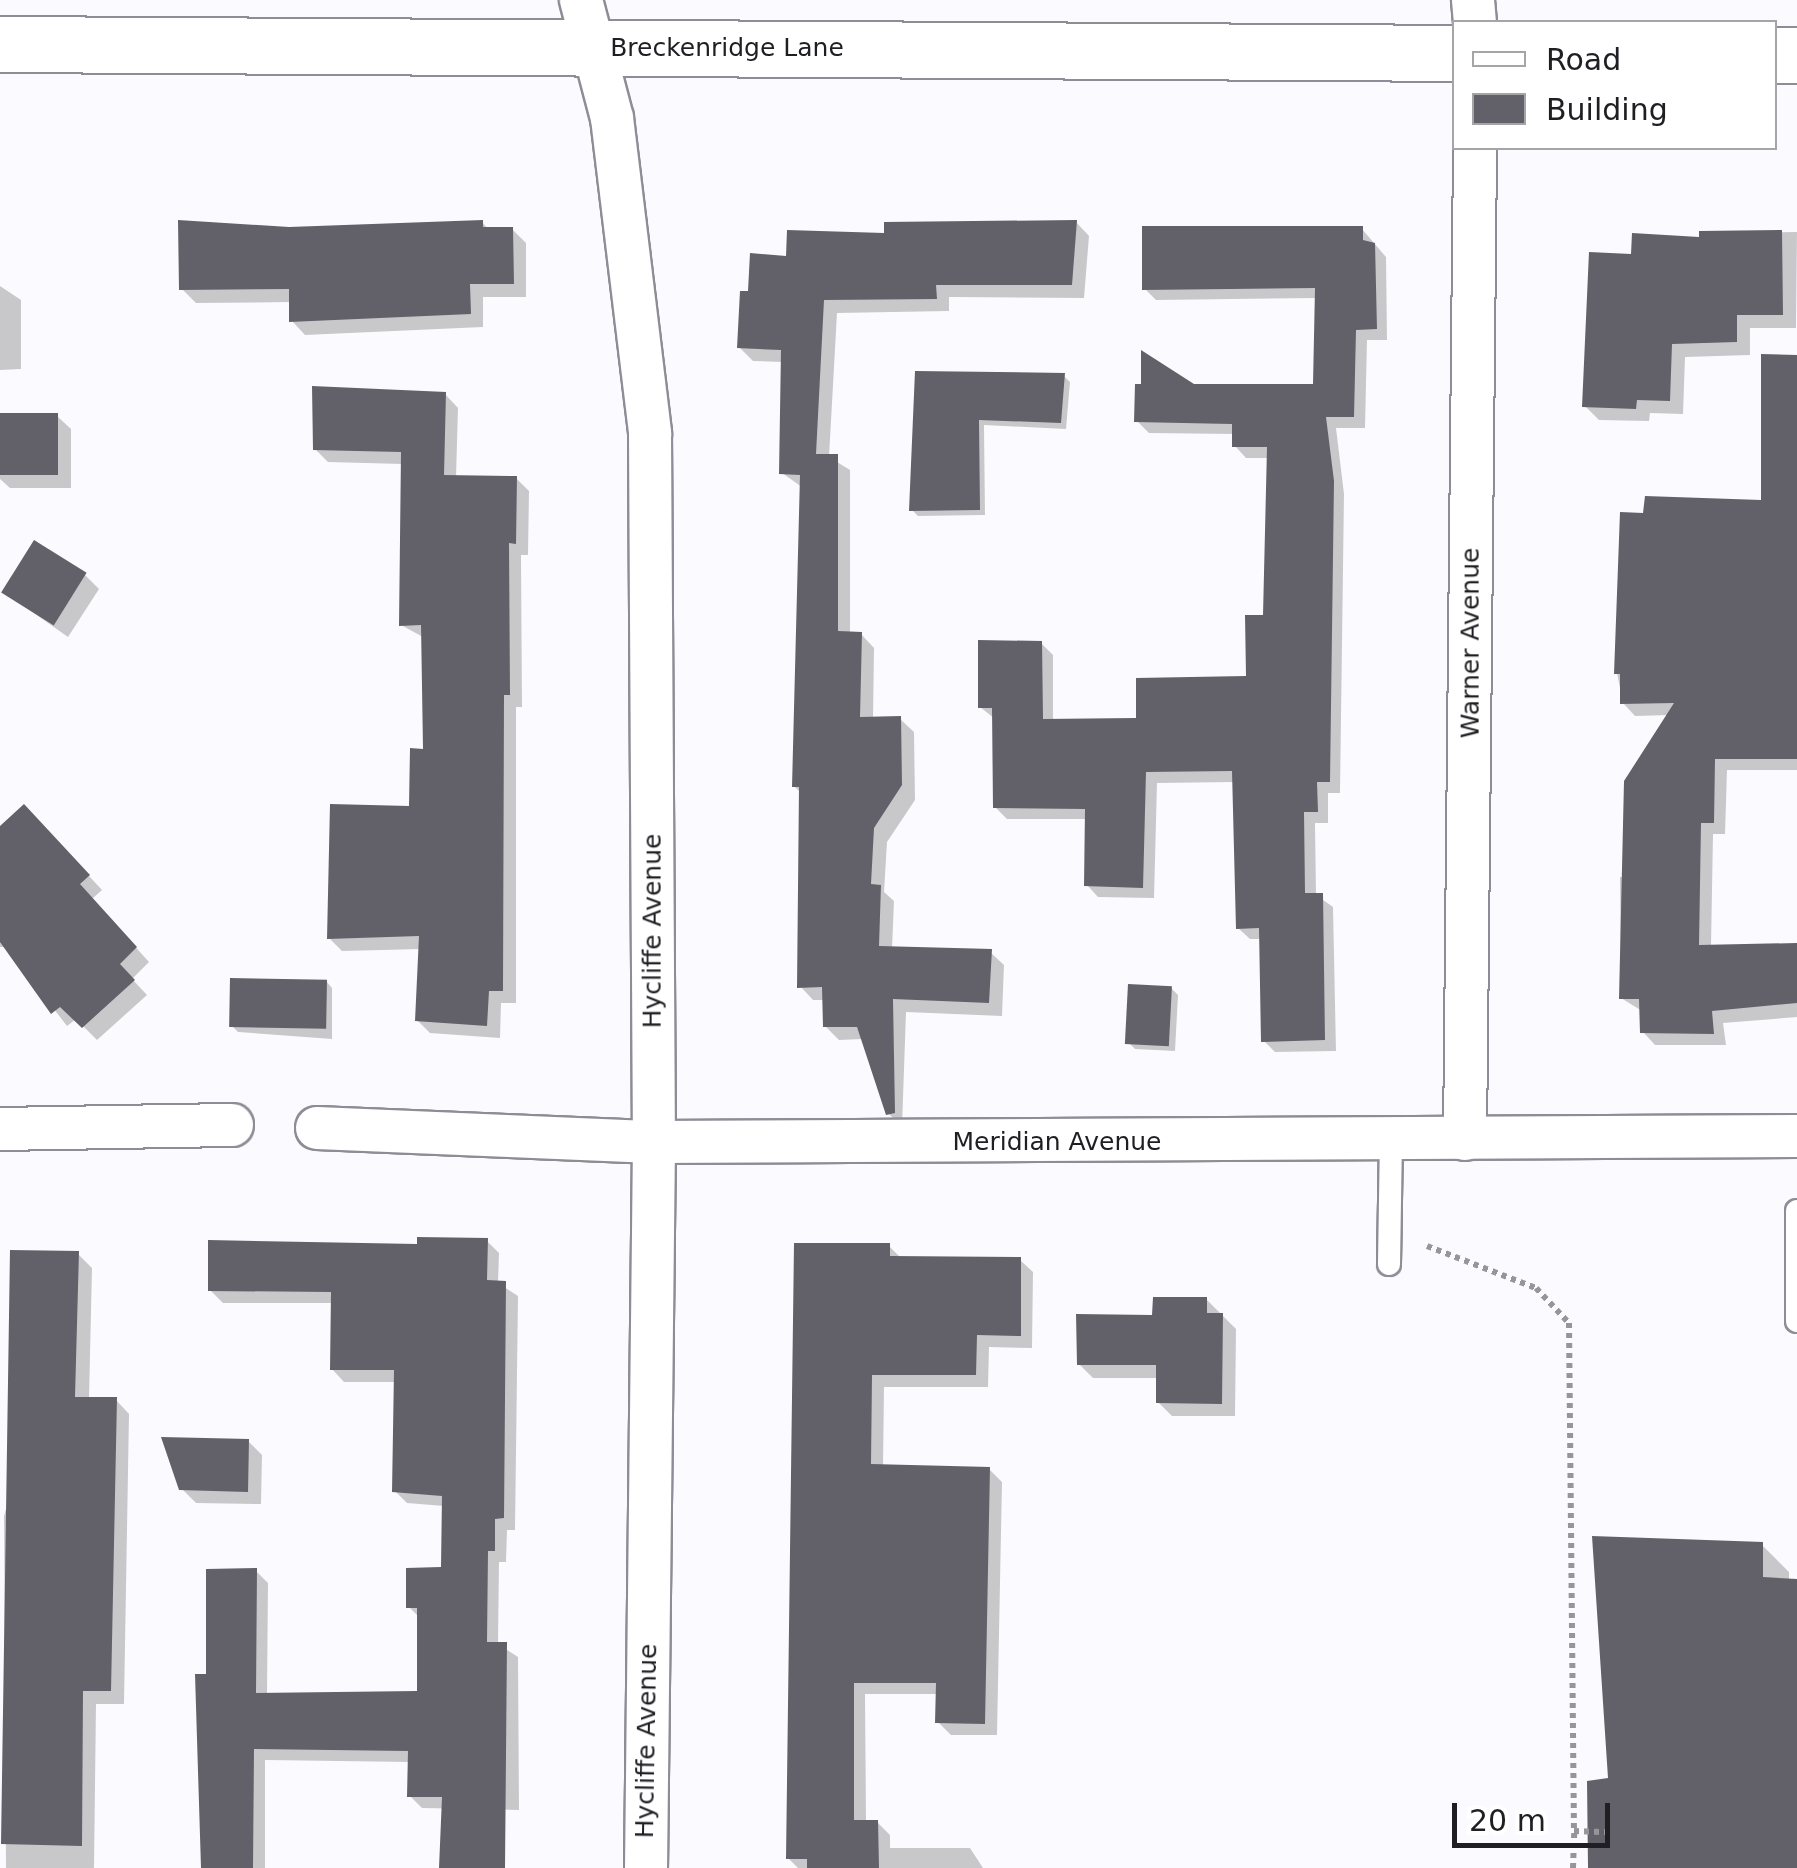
<!DOCTYPE html>
<html>
<head>
<meta charset="utf-8">
<style>
  body { margin:0 }
  #map { position:relative; width:1797px; height:1868px; overflow:hidden; background:#fbfafe; font-family:"DejaVu Sans",sans-serif }
  div>[style] { position:absolute }
  .shadow>* { inset:0; background:#0003 }
  .building>* { inset:0; background:#626069; transform-origin:0 0 }
  .path>* { height:6px; margin-top:-3px; transform-origin:0; background:repeating-linear-gradient(90deg,#969599 0 5px,transparent 0 10px) }
  .roads { filter:drop-shadow(2px 0 #8e8c96) drop-shadow(-2px 0 #8e8c96) drop-shadow(0 2px #8e8c96) drop-shadow(0 -2px #8e8c96) }
  .service>* { height:22px; margin:-11px; padding:0 11px; transform-origin:11px; border-radius:11px; background:#fff }
  .minor>* { height:42px; margin:-21px; padding:0 21px; transform-origin:21px; border-radius:21px; background:#fff }
  .secondary>* { height:55px; margin:-27.5px; padding:0 27.5px; transform-origin:27.5px; border-radius:27.5px; background:#fff }
  span { translate:-50% -50%; white-space:nowrap; text-align:center; line-height:1.15; -webkit-text-stroke:10px #fff; paint-order:stroke }
  .street-label { font-size:25px; color:#1f1e22 }
  .legend { position:absolute; left:1452px; top:20px; width:325px; height:130px; box-sizing:border-box; background:#fff; border:2px solid #a5a5a7; margin:0; padding:12px 18px; list-style:none; font-size:30px; color:#1f1e22 }
  .legend li { display:flex; align-items:center; gap:20px; height:50px }
  .legend b { width:50px; border:2px solid #a5a5a7 }
  .scale { position:absolute; left:1452px; top:1803px; width:158px; height:45px; box-sizing:border-box; border:5px solid #1f1e22; border-top:0; padding-left:12px; font-size:30px; line-height:35px; white-space:nowrap; color:#1f1e22; -webkit-text-stroke:8px #fff; paint-order:stroke }
</style>
</head>
<body>
<div id="map">
  <div class="shadow">
    <i style="clip-path:polygon(482px 222px,489px 230px,512px 229px,526px 243px,526px 297px,483px 297px,483px 327px,305px 335px,292px 321px,292px 302px,196px 303px,182px 289px,289px 229px)"></i>
    <i style="clip-path:polygon(1076px 222px,1089px 236px,1084px 298px,949px 297px,949px 311px,837px 313px,829px 457px,850px 470px,850px 634px,861px 634px,874px 648px,873px 719px,900px 719px,914px 732px,915px 800px,887px 842px,884px 892px,894px 901px,892px 949px,990px 952px,1004px 965px,1002px 1016px,906px 1012px,902px 1127px,888px 1113px,863px 1039px,839px 1040px,825px 1026px,825px 1000px,813px 1000px,800px 986px,801px 793px,794px 786px,802px 487px,782px 473px,783px 362px,753px 361px,739px 347px,750px 294px,788px 258px,886px 236px)"></i>
    <i style="clip-path:polygon(1362px 229px,1386px 257px,1387px 340px,1367px 340px,1365px 428px,1336px 428px,1344px 494px,1340px 793px,1328px 793px,1328px 823px,1315px 823px,1316px 895px,1333px 907px,1336px 1051px,1275px 1052px,1263px 1040px,1262px 939px,1250px 939px,1238px 928px,1235px 782px,1157px 783px,1154px 898px,1098px 897px,1087px 885px,1088px 819px,1007px 819px,995px 807px,995px 719px,980px 707px,1041px 643px,1053px 655px,1053px 722px,1138px 721px,1248px 678px,1265px 618px,1269px 458px,1246px 458px,1235px 446px,1235px 434px,1149px 433px,1137px 421px,1193px 387px,1316px 386px,1317px 298px,1156px 300px,1144px 288px)"></i>
    <i style="clip-path:polygon(1797px 232px,1796px 328px,1750px 328px,1750px 355px,1685px 357px,1683px 414px,1650px 413px,1649px 421px,1599px 420px,1585px 406px,1633px 256px,1702px 239px,1702px 233px)"></i>
    <i style="clip-path:polygon(0 286px,21px 300px,21px 369px,0 370px)"></i>
    <i style="clip-path:polygon(918px 373px,1064px 376px,1070px 382px,1066px 429px,984px 425px,985px 515px,918px 516px,912px 510px)"></i>
    <i style="clip-path:polygon(445px 394px,458px 408px,456px 478px,516px 478px,529px 491px,528px 555px,521px 555px,522px 707px,516px 707px,516px 1003px,501px 1003px,500px 1038px,430px 1033px,417px 1020px,421px 949px,342px 951px,329px 938px,412px 809px,426px 751px,423px 637px,401px 625px,403px 464px,328px 462px,315px 449px)"></i>
    <i style="clip-path:polygon(1797px 403px,1797px 770px,1727px 770px,1725px 834px,1713px 834px,1711px 947px,1797px 946px,1797px 1017px,1723px 1023px,1726px 1045px,1655px 1045px,1643px 1032px,1642px 1011px,1621px 998px,1620px 877px,1626px 877px,1670px 715px,1635px 716px,1623px 703px,1617px 673px,1764px 503px)"></i>
    <i style="clip-path:polygon(0 416px,57px 416px,71px 429px,71px 488px,10px 488px,0 479px)"></i>
    <i style="clip-path:polygon(85px 575px,99px 589px,68px 637px,4px 592px)"></i>
    <i style="clip-path:polygon(38px 821px,102px 890px,92px 899px,149px 962px,132px 979px,147px 995px,97px 1040px,76px 1019px,67px 1026px,6px 947px,0 947px,0 830px)"></i>
    <i style="clip-path:polygon(326px 981px,332px 988px,332px 1039px,238px 1032px,232px 1026px)"></i>
    <i style="clip-path:polygon(1171px 988px,1178px 995px,1175px 1051px,1135px 1049px,1129px 1043px)"></i>
    <i style="clip-path:polygon(487px 1241px,499px 1253px,498px 1283px,518px 1296px,515px 1530px,507px 1530px,506px 1562px,499px 1562px,498px 1644px,518px 1657px,519px 1810px,422px 1808px,410px 1796px,410px 1762px,265px 1760px,265px 1868px,204px 1868px,208px 1677px,256px 1571px,268px 1583px,267px 1695px,420px 1693px,420px 1618px,409px 1607px,443px 1570px,444px 1506px,407px 1503px,395px 1491px,396px 1382px,344px 1382px,332px 1369px,334px 1303px,223px 1303px,210px 1290px,420px 1246px)"></i>
    <i style="clip-path:polygon(889px 1246px,901px 1258px,1020px 1260px,1033px 1272px,1032px 1348px,989px 1347px,988px 1387px,884px 1387px,883px 1467px,989px 1469px,1002px 1482px,997px 1735px,951px 1735px,938px 1722px,938px 1694px,865px 1694px,866px 1822px,877px 1822px,890px 1835px,890px 1848px,970px 1848px,983px 1868px,798px 1868px,788px 1858px)"></i>
    <i style="clip-path:polygon(78px 1254px,92px 1268px,89px 1400px,116px 1400px,129px 1414px,124px 1704px,96px 1704px,94px 1868px,6px 1868px,4px 1516px)"></i>
    <i style="clip-path:polygon(1206px 1299px,1236px 1329px,1235px 1416px,1172px 1416px,1158px 1402px,1159px 1378px,1093px 1378px,1079px 1364px)"></i>
    <i style="clip-path:polygon(248px 1441px,262px 1455px,261px 1504px,196px 1503px,182px 1489px)"></i>
    <i style="clip-path:polygon(1762px 1545px,1789px 1572px,1789px 1581px,1797px 1582px,1797px 1868px,1590px 1868px,1611px 1781px)"></i>
  </div>
  <div class="building">
    <i style="clip-path:polygon(178px 220px,289px 227px,483px 220px,483px 227px,513px 227px,514px 284px,470px 284px,471px 314px,289px 322px,289px 289px,179px 290px)"></i>
    <i style="clip-path:polygon(1077px 220px,1072px 285px,936px 285px,937px 299px,824px 300px,816px 454px,838px 454px,838px 631px,862px 632px,860px 717px,901px 716px,902px 785px,874px 828px,871px 884px,881px 885px,879px 946px,992px 949px,989px 1003px,893px 999px,895px 1113px,886px 1115px,857px 1027px,823px 1027px,822px 987px,797px 988px,799px 787px,792px 787px,800px 475px,779px 474px,781px 350px,737px 348px,740px 291px,748px 291px,750px 253px,786px 256px,787px 230px,884px 233px,884px 222px)"></i>
    <i style="clip-path:polygon(1142px 226px,1363px 226px,1363px 240px,1375px 243px,1377px 329px,1356px 330px,1354px 417px,1326px 417px,1334px 481px,1330px 782px,1317px 782px,1318px 812px,1304px 812px,1305px 893px,1323px 893px,1325px 1040px,1261px 1042px,1259px 928px,1236px 929px,1232px 771px,1146px 772px,1143px 888px,1084px 886px,1085px 809px,993px 808px,992px 708px,978px 708px,978px 640px,1042px 641px,1043px 719px,1136px 718px,1136px 678px,1246px 676px,1245px 615px,1263px 615px,1267px 447px,1232px 447px,1232px 424px,1134px 422px,1135px 384px,1141px 384px,1141px 350px,1194px 384px,1313px 384px,1315px 288px,1142px 290px)"></i>
    <i style="clip-path:polygon(1782px 230px,1783px 315px,1737px 315px,1737px 342px,1672px 344px,1670px 401px,1637px 400px,1636px 409px,1582px 407px,1589px 252px,1631px 254px,1632px 233px,1699px 237px,1699px 231px)"></i>
    <i style="clip-path:polygon(1761px 354px,1797px 355px,1797px 759px,1715px 759px,1714px 823px,1701px 823px,1699px 945px,1797px 943px,1797px 1003px,1712px 1011px,1714px 1034px,1640px 1033px,1639px 999px,1619px 999px,1624px 781px,1674px 703px,1620px 704px,1620px 674px,1614px 674px,1620px 512px,1643px 513px,1645px 496px,1761px 500px)"></i>
    <i style="clip-path:polygon(915px 371px,1065px 373px,1061px 423px,979px 420px,980px 510px,909px 511px)"></i>
    <i style="clip-path:polygon(312px 386px,446px 392px,444px 475px,517px 476px,516px 544px,509px 543px,510px 695px,504px 695px,503px 991px,489px 991px,487px 1026px,415px 1021px,419px 936px,327px 939px,330px 804px,409px 806px,410px 748px,423px 749px,421px 625px,399px 626px,401px 452px,313px 450px)"></i>
    <i style="left:58px;top:413px;width:62px;height:58px;rotate:90deg"></i>
    <i style="left:34px;top:540px;width:62px;height:62px;rotate:32deg"></i>
    <i style="clip-path:polygon(24px 804px,90px 875px,80px 884px,137px 947px,120px 964px,135px 980px,82px 1028px,60px 1007px,51px 1014px,0 942px,0 826px)"></i>
    <i style="left:230px;top:978px;width:97px;height:49px;rotate:1deg"></i>
    <i style="left:1128px;top:984px;width:44px;height:60px;rotate:3deg"></i>
    <i style="clip-path:polygon(417px 1237px,488px 1238px,487px 1280px,506px 1281px,504px 1518px,495px 1519px,495px 1551px,488px 1551px,487px 1642px,507px 1642px,505px 1868px,439px 1868px,442px 1797px,407px 1797px,408px 1751px,254px 1749px,253px 1868px,201px 1868px,195px 1674px,206px 1674px,206px 1569px,257px 1568px,256px 1693px,417px 1691px,417px 1608px,406px 1608px,406px 1568px,441px 1567px,442px 1496px,392px 1492px,394px 1370px,330px 1370px,331px 1292px,208px 1291px,208px 1240px,417px 1244px)"></i>
    <i style="clip-path:polygon(794px 1243px,890px 1243px,890px 1256px,1021px 1257px,1021px 1336px,977px 1335px,976px 1375px,872px 1375px,871px 1464px,990px 1467px,985px 1724px,935px 1723px,936px 1683px,854px 1683px,854px 1820px,878px 1820px,879px 1868px,807px 1868px,807px 1859px,786px 1859px)"></i>
    <i style="clip-path:polygon(10px 1250px,79px 1251px,75px 1397px,117px 1397px,111px 1691px,83px 1691px,82px 1846px,1px 1844px)"></i>
    <i style="clip-path:polygon(1153px 1297px,1207px 1297px,1207px 1313px,1223px 1313px,1222px 1404px,1156px 1403px,1156px 1365px,1077px 1365px,1076px 1314px,1152px 1315px)"></i>
    <i style="clip-path:polygon(161px 1437px,249px 1439px,248px 1492px,179px 1490px)"></i>
    <i style="clip-path:polygon(1592px 1536px,1763px 1542px,1763px 1577px,1797px 1579px,1797px 1868px,1588px 1868px,1587px 1781px,1608px 1778px)"></i>
  </div>
  <div class="path">
    <i style="left:1427px;top:1246px;width:117px;rotate:21.1deg"></i>
    <i style="left:1536px;top:1288px;width:48px;rotate:46.7deg"></i>
    <i style="left:1569px;top:1323px;width:508px;rotate:89.44deg"></i>
    <i style="left:1573px;top:1868px;width:37px;rotate:-88deg"></i>
    <i style="left:1574px;top:1831px;width:34px;rotate:2deg"></i>
  </div>
  <div class="roads">
    <div class="service">
      <i style="left:1797px;top:1211px;width:110px;rotate:90deg"></i>
      <i style="left:1389px;top:1264px;width:121px;rotate:-89.1deg"></i>
    </div>
    <div class="minor">
      <i style="left:581px;top:0;width:122px;rotate:75.3deg"></i>
      <i style="left:612px;top:118px;width:318px;rotate:83.1deg"></i>
      <i style="left:650px;top:434px;width:708px;rotate:89.68deg"></i>
      <i style="left:654px;top:1142px;width:726px;rotate:90.63deg"></i>
      <i style="left:1473px;top:0;width:22px;rotate:85deg"></i>
      <i style="left:317px;top:1128px;width:337px;rotate:2.4deg"></i>
      <i style="left:654px;top:1142px;width:1143px;rotate:-0.3deg"></i>
      <i style="left:0;top:1129px;width:232px;rotate:-1deg"></i>
      <i style="left:1465px;top:1139px;width:991px;rotate:-89.42deg"></i>
    </div>
    <div class="secondary">
      <i style="left:0;top:44px;width:1454px;rotate:0.35deg"></i>
      <i style="left:1774px;top:55px;width:23px"></i>
    </div>
  </div>
  <div class="street-label">
    <span style="left:727px;top:48px">Breckenridge Lane</span>
    <span style="left:1471px;top:643px;rotate:-90deg">Warner Avenue</span>
    <span style="left:653px;top:931px;rotate:-90deg">Hycliffe Avenue</span>
    <span style="left:1057px;top:1142px">Meridian Avenue</span>
    <span style="left:647px;top:1741px;rotate:-89deg">Hycliffe Avenue</span>
  </div>
  <ul class="legend">
  <li><b style="height:12px;background:#fff"></b>Road</li>
  <li><b style="height:28px;background:#626069"></b>Building</li>
  </ul>
  <div class="scale">20 m</div>
</div>
</body>
</html>
